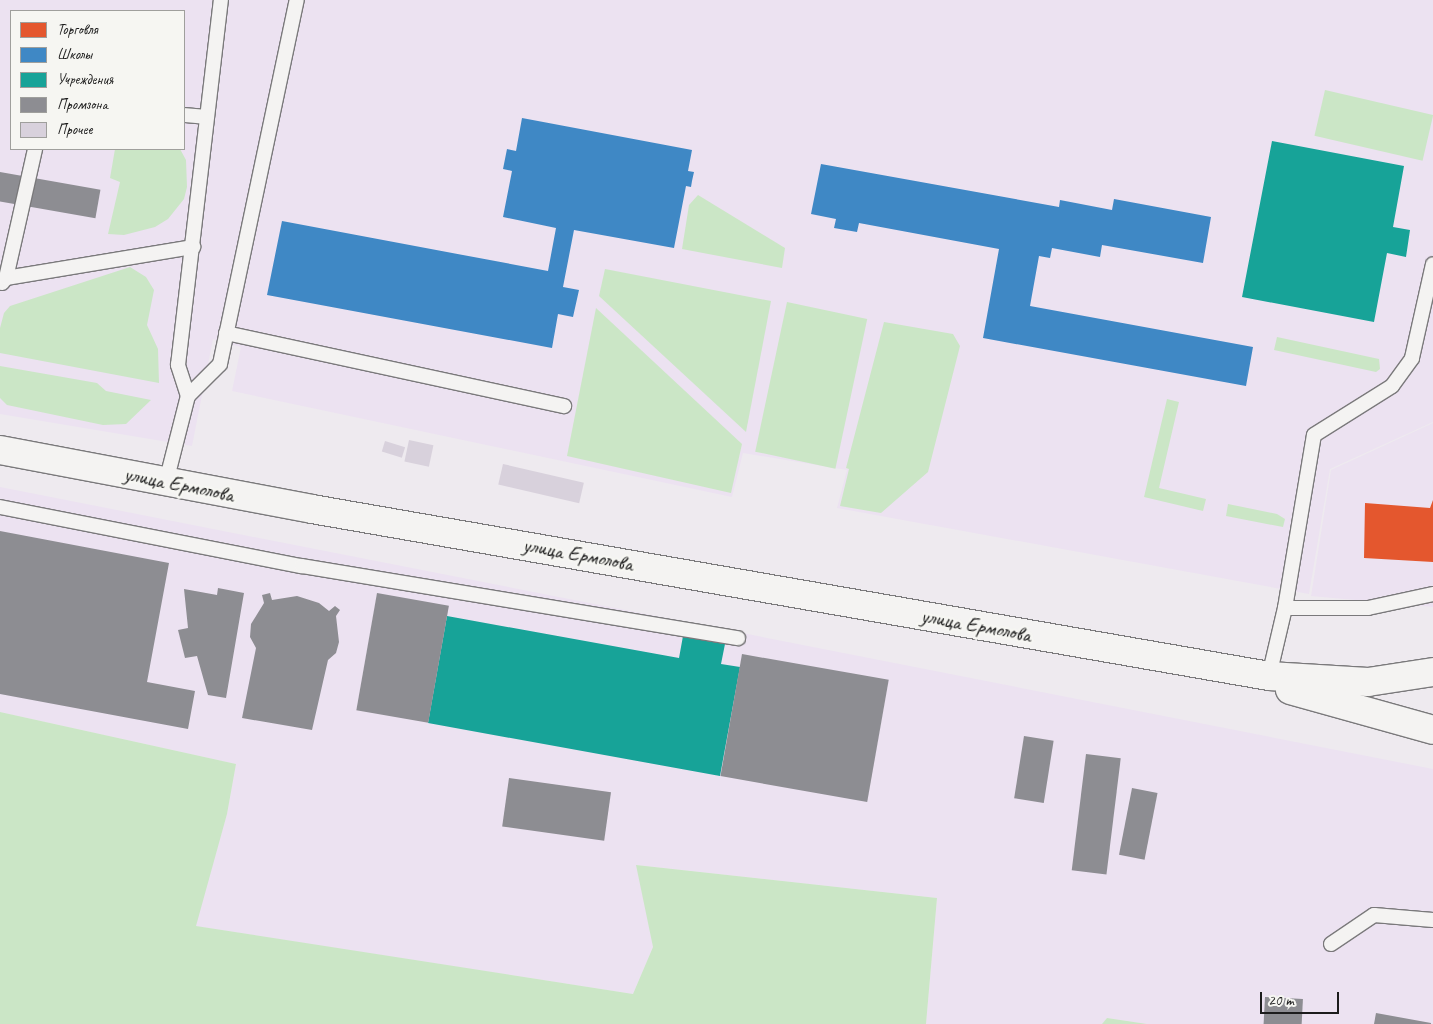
<!DOCTYPE html>
<html>
<head>
<meta charset="utf-8">
<style>
  body { margin:0 }
  #map { position:relative; width:1433px; height:1024px; overflow:hidden; background:#eeeaef; font-family:Caveat,sans-serif }
  div>[style] { position:absolute }
  .built>* { inset:0; background:#ece2f1 }
  .green>* { inset:0; background:#cbe6c6; transform-origin:0 0 }
  .shops>* { inset:0; background:#e4572e }
  .schools>* { inset:0; background:#3f88c5 }
  .public>* { inset:0; background:#17a398 }
  .industry>* { inset:0; background:#8d8d92; transform-origin:0 0 }
  .building>* { inset:0; background:#d8d1dc; transform-origin:0 0 }
  .roads { filter:drop-shadow(1px 0 #7a797b) drop-shadow(-1px 0 #7a797b) drop-shadow(0 1px #7a797b) drop-shadow(0 -1px #7a797b) }
  .service>* { height:14px; margin:-7px; padding:0 7px; transform-origin:7px; border-radius:7px; background:#f4f3f2 }
  .secondary>* { height:28px; margin:-14px; padding:0 14px; transform-origin:14px; border-radius:14px; background:#f4f3f2 }
  span { translate:-50% -50%; white-space:nowrap; text-align:center; line-height:1.15; -webkit-text-stroke:5px #f6f6f2; paint-order:stroke }
  .street-label { font-size:21px; color:#1c1c1c }
  .legend { position:absolute; left:10px; top:10px; width:175px; height:140px; box-sizing:border-box; background:#f6f6f2; border:1px solid #9f9f9c; margin:0; padding:6px 9px; list-style:none; font-size:15px; color:#1c1c1c }
  .legend li { display:flex; align-items:center; gap:10px; height:25px }
  .legend b { width:25px; border:1px solid #9f9f9c }
  .scale { position:absolute; left:1260px; top:992px; width:79px; height:22px; box-sizing:border-box; border:2px solid #1c1c1c; border-top:0; padding-left:6px; font-size:15px; line-height:18px; white-space:nowrap; color:#1c1c1c; -webkit-text-stroke:4px #f6f6f2; paint-order:stroke }
</style>
</head>
<body>
<div id="map">
  <div class="built">
    <i style="clip-path:polygon(evenodd,0 0,1433px 0,1433px 422px,1330px 469px,1309px 594px,837px 508px,847px 470px,743px 453px,732px 497px,232px 391px,241px 347px,213px 339px,192px 446px,0 414px,0 0,11px 11px,184px 11px,184px 149px,11px 149px,11px 11px)"></i>
    <i style="clip-path:polygon(1433px 423px,1433px 607px,1311px 596px,1331px 470px)"></i>
    <i style="clip-path:polygon(0 487px,1433px 769px,1433px 1024px,1147px 1024px,1107px 1018px,1102px 1024px,926px 1024px,937px 898px,637px 865px,653px 947px,633px 994px,195px 926px,227px 814px,236px 764px,0 712px)"></i>
  </div>
  <div class="green">
    <i style="left:1325px;top:90px;width:111px;height:47px;rotate:13deg"></i>
    <i style="clip-path:polygon(115px 149px,180px 149px,186px 160px,187px 187px,184px 199px,168px 219px,155px 227px,124px 235px,108px 234px,120px 182px,110px 178px)"></i>
    <i style="clip-path:polygon(698px 195px,785px 248px,782px 268px,682px 249px,689px 205px)"></i>
    <i style="clip-path:polygon(130px 267px,146px 277px,154px 290px,147px 325px,158px 349px,159px 383px,0 353px,0 328px,4px 313px,10px 306px)"></i>
    <i style="clip-path:polygon(605px 269px,771px 301px,746px 432px,599px 296px)"></i>
    <i style="left:787px;top:302px;width:82px;height:153px;rotate:12deg"></i>
    <i style="clip-path:polygon(596px 308px,742px 444px,731px 493px,567px 456px)"></i>
    <i style="clip-path:polygon(884px 322px,953px 334px,960px 346px,928px 472px,881px 513px,840px 506px,849px 469px,846px 468px)"></i>
    <i style="clip-path:polygon(1277px 337px,1379px 359px,1380px 369px,1376px 372px,1274px 350px)"></i>
    <i style="clip-path:polygon(0 366px,97px 383px,106px 391px,151px 400px,126px 424px,103px 425px,7px 405px,0 398px)"></i>
    <i style="clip-path:polygon(1167px 399px,1179px 402px,1159px 488px,1206px 499px,1203px 511px,1144px 497px)"></i>
    <i style="clip-path:polygon(1228px 504px,1277px 514px,1285px 519px,1283px 527px,1226px 516px)"></i>
    <i style="clip-path:polygon(0 712px,236px 764px,227px 814px,196px 926px,633px 994px,653px 947px,636px 865px,937px 898px,926px 1024px,0 1024px)"></i>
    <i style="clip-path:polygon(1107px 1018px,1147px 1024px,1102px 1024px)"></i>
  </div>
  <div class="shops">
    <i style="clip-path:polygon(1433px 500px,1433px 562px,1364px 558px,1365px 503px,1430px 508px)"></i>
  </div>
  <div class="schools">
    <i style="clip-path:polygon(522px 118px,692px 150px,688px 171px,694px 172px,692px 181px,691px 187px,686px 186px,674px 248px,574px 230px,563px 287px,579px 290px,573px 317px,558px 314px,552px 348px,267px 295px,282px 221px,548px 271px,556px 228px,503px 217px,512px 171px,503px 169px,507px 149px,516px 151px)"></i>
    <i style="clip-path:polygon(821px 164px,1059px 207px,1060px 200px,1112px 210px,1114px 199px,1211px 217px,1203px 263px,1102px 245px,1100px 257px,1052px 248px,1050px 258px,1039px 256px,1030px 306px,1253px 347px,1246px 386px,983px 338px,999px 249px,859px 223px,857px 232px,834px 228px,836px 219px,811px 214px)"></i>
  </div>
  <div class="public">
    <i style="clip-path:polygon(1272px 141px,1404px 166px,1393px 227px,1410px 230px,1406px 257px,1387px 253px,1374px 322px,1242px 297px)"></i>
    <i style="clip-path:polygon(447px 616px,679px 658px,683px 636px,725px 644px,721px 664px,740px 667px,720px 776px,428px 723px)"></i>
  </div>
  <div class="industry">
    <i style="left:0;top:172px;width:102px;height:29px;rotate:10deg"></i>
    <i style="clip-path:polygon(0 531px,169px 563px,147px 682px,195px 691px,188px 729px,0 694px)"></i>
    <i style="clip-path:polygon(218px 588px,244px 593px,226px 698px,208px 695px,197px 656px,185px 658px,178px 630px,188px 628px,184px 589px,217px 595px)"></i>
    <i style="clip-path:polygon(270px 593px,272px 600px,297px 596px,319px 603px,329px 611px,335px 606px,340px 610px,336px 616px,339px 642px,336px 653px,328px 660px,312px 730px,242px 718px,256px 648px,250px 637px,251px 624px,264px 603px,262px 595px)"></i>
    <i style="left:377px;top:593px;width:73px;height:119px;rotate:10deg"></i>
    <i style="left:742px;top:654px;width:149px;height:124px;rotate:10deg"></i>
    <i style="left:1024px;top:736px;width:30px;height:63px;rotate:9deg"></i>
    <i style="left:1086px;top:754px;width:35px;height:117px;rotate:7deg"></i>
    <i style="left:509px;top:778px;width:103px;height:49px;rotate:8deg"></i>
    <i style="left:1132px;top:788px;width:26px;height:68px;rotate:11deg"></i>
    <i style="left:1265px;top:997px;width:38px;height:27px;rotate:3deg"></i>
    <i style="clip-path:polygon(1376px 1013px,1431px 1023px,1431px 1024px,1374px 1024px)"></i>
  </div>
  <div class="building">
    <i style="left:409px;top:440px;width:25px;height:22px;rotate:12deg"></i>
    <i style="left:385px;top:441px;width:21px;height:11px;rotate:17deg"></i>
    <i style="left:503px;top:464px;width:83px;height:21px;rotate:13deg"></i>
  </div>
  <div class="roads">
    <div class="service">
      <i style="left:184px;top:115px;width:22px;rotate:5deg"></i>
      <i style="left:6px;top:278px;width:190px;rotate:-9.4deg"></i>
      <i style="left:2px;top:283px;width:6px;rotate:-51deg"></i>
      <i style="left:6px;top:278px;width:132px;rotate:-77.3deg"></i>
      <i style="left:226px;top:333px;width:346px;rotate:12.2deg"></i>
      <i style="left:188px;top:396px;width:45px;rotate:-45deg"></i>
      <i style="left:220px;top:364px;width:372px;rotate:-78.1deg"></i>
      <i style="left:166px;top:482px;width:89px;rotate:-75.7deg"></i>
      <i style="left:188px;top:396px;width:33px;rotate:-108deg"></i>
      <i style="left:178px;top:365px;width:368px;rotate:-83.3deg"></i>
      <i style="left:0;top:507px;width:308px;rotate:11.1deg"></i>
      <i style="left:302px;top:566px;width:442px;rotate:9.4deg"></i>
      <i style="left:1285px;top:608px;width:83px"></i>
      <i style="left:1368px;top:608px;width:66px;rotate:-12.2deg"></i>
      <i style="left:1269px;top:676px;width:70px;rotate:-76.8deg"></i>
      <i style="left:1285px;top:608px;width:175px;rotate:-80.5deg"></i>
      <i style="left:1314px;top:435px;width:92px;rotate:-32.1deg"></i>
      <i style="left:1392px;top:386px;width:34px;rotate:-54deg"></i>
      <i style="left:1412px;top:358px;width:96px;rotate:-77.4deg"></i>
      <i style="left:1331px;top:944px;width:52px;rotate:-34deg"></i>
      <i style="left:1374px;top:915px;width:59px;rotate:4.8deg"></i>
    </div>
    <div class="secondary">
      <i style="left:0;top:450px;width:318px;rotate:10.7deg"></i>
      <i style="left:312px;top:509px;width:971px;rotate:9.9deg"></i>
      <i style="left:1269px;top:676px;width:99px;rotate:3.5deg"></i>
      <i style="left:1368px;top:682px;width:66px;rotate:-8.7deg"></i>
      <i style="left:1290px;top:690px;width:148px;rotate:15.6deg"></i>
    </div>
  </div>
  <div class="street-label">
    <span style="left:179px;top:484px;rotate:11deg">улица Ермолова</span>
    <span style="left:578px;top:554px;rotate:10deg">улица Ермолова</span>
    <span style="left:976px;top:625px;rotate:10deg">улица Ермолова</span>
  </div>
  <ul class="legend">
  <li><b style="height:14px;background:#e4572e"></b>Торговля</li>
  <li><b style="height:14px;background:#3f88c5"></b>Школы</li>
  <li><b style="height:14px;background:#17a398"></b>Учреждения</li>
  <li><b style="height:14px;background:#8d8d92"></b>Промзона</li>
  <li><b style="height:14px;background:#d8d1dc"></b>Прочее</li>
  </ul>
  <div class="scale">20 m</div>
</div>
</body>
</html>
